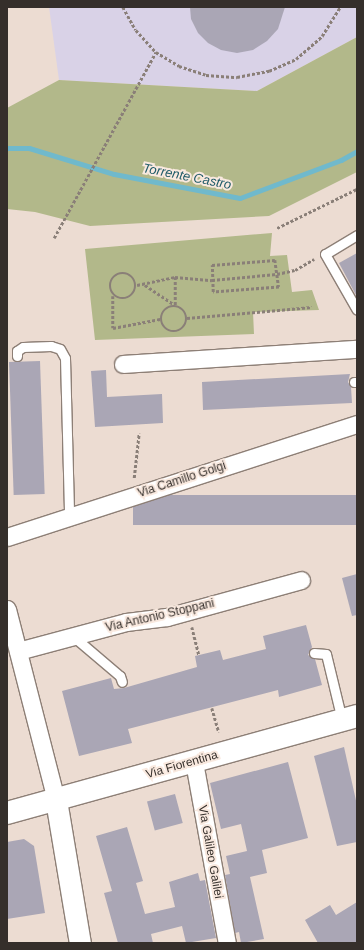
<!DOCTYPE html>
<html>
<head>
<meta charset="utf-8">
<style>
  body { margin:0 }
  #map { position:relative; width:364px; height:950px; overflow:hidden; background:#ecdcd2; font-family:Arial,sans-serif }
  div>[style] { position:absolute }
  .commercial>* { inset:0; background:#d9d2e7 }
  .green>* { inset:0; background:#b2b88a }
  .stream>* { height:5px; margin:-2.5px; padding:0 2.5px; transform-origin:2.5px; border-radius:2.5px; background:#70b9cc }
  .building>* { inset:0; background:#aaa6b5; transform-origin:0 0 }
  .path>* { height:2.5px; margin-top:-1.25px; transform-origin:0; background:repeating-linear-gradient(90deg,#8a7f78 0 3px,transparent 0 5px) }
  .path>.ring { margin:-1.25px; padding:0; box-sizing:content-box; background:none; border:2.5px solid #8a7f78; border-radius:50% }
  .roads { filter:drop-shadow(1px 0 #8d7f76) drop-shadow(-1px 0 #8d7f76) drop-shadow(0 1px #8d7f76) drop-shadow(0 -1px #8d7f76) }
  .service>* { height:9px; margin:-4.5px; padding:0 4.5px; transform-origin:4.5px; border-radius:4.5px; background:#fff }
  .minor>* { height:17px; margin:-8.5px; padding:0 8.5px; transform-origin:8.5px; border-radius:8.5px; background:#fff }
  .tertiary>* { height:21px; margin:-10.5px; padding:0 10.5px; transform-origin:10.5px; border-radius:10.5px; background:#fff }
  .primary>* { height:22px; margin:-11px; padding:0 11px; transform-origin:11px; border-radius:11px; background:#fff }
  span { translate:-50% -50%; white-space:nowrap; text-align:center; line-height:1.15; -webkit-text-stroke:4px #f9e9df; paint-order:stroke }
  .street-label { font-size:12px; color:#352f2b }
  .water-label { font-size:13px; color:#1e5a68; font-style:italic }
  .frame { position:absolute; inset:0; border:8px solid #352f2b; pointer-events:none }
</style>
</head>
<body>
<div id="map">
  <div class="commercial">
    <i style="clip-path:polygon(49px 7px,357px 7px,357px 37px,257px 91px,59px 80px)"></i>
  </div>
  <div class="green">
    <i style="clip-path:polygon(357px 37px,357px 172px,269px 216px,90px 226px,35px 212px,7px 209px,7px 108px,59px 80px,257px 91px)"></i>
    <i style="clip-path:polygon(272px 233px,270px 256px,287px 255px,292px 292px,312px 290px,319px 310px,253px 312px,254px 334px,95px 340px,85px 249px)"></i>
  </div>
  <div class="stream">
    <i style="left:7px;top:148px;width:22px"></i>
    <i style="left:29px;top:148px;width:89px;rotate:17deg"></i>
    <i style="left:114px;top:174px;width:128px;rotate:10.8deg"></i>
    <i style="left:240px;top:198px;width:108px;rotate:-20.6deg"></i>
    <i style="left:341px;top:160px;width:18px;rotate:-29deg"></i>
  </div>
  <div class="building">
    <i style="clip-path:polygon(190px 7px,285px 7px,278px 29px,267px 41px,253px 50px,237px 53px,221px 50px,208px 43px,198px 33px,191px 19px)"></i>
    <i style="clip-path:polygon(357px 253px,357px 297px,339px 263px)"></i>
    <i style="left:40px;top:361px;width:133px;height:31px;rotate:88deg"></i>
    <i style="clip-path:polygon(106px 370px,107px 397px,162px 394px,163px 423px,95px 427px,91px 371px)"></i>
    <i style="clip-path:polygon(350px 374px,348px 382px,351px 387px,352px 403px,203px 410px,202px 382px)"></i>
    <i style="left:357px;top:495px;width:30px;height:224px;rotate:90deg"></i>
    <i style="clip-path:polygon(357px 574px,357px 615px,352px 616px,342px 578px)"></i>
    <i style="clip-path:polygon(306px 625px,312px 647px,308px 655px,315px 659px,322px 685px,279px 697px,278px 690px,128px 729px,132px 743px,79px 756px,62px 691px,111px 678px,114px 689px,124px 688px,197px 667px,195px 656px,220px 650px,223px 660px,266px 649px,263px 636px)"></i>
    <i style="clip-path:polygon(344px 747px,357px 805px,357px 842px,337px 846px,314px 756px)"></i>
    <i style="clip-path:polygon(288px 762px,308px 838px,262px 850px,267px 873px,250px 877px,264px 939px,241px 943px,239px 932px,235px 933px,225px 875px,230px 874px,226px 856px,247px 851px,241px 824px,221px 829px,210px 783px)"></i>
    <i style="left:175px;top:794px;width:30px;height:29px;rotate:75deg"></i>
    <i style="clip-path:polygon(127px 827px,143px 881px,136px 883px,145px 914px,175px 907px,169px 882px,198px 873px,200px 881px,205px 880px,216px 938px,186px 943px,182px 926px,151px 934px,153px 943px,118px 943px,104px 893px,112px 891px,96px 836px)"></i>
    <i style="clip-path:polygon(24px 839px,34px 846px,45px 913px,7px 919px,7px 842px)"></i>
    <i style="clip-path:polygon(357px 902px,357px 943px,318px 943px,305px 920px,330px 905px,336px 915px)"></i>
  </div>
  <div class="path">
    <i style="left:123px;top:7px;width:26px;rotate:61deg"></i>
    <i style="left:136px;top:30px;width:30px;rotate:48deg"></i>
    <i style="left:156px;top:52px;width:27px;rotate:31deg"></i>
    <i style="left:179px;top:66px;width:28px;rotate:18deg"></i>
    <i style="left:206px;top:75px;width:31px;rotate:4deg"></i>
    <i style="left:237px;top:77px;width:33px;rotate:-11deg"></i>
    <i style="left:269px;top:71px;width:30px;rotate:-24deg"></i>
    <i style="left:296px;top:59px;width:35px;rotate:-41deg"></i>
    <i style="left:322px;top:36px;width:34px;rotate:-58deg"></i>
    <i style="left:277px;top:228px;width:89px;rotate:-26deg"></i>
    <i style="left:54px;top:238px;width:212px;rotate:-61.3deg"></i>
    <i style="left:275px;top:260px;width:27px;rotate:82deg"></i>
    <i style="left:279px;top:287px;width:66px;rotate:175.7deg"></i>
    <i style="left:213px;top:292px;width:27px;rotate:-92deg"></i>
    <i style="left:212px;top:265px;width:63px;rotate:-4.5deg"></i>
    <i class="ring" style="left:110px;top:273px;width:23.5px;height:23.5px"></i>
    <i style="left:137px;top:285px;width:39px;rotate:-12deg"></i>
    <i style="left:175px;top:277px;width:37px;rotate:5deg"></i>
    <i style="left:212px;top:280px;width:65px;rotate:-5.3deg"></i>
    <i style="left:277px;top:274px;width:18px;rotate:-13deg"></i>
    <i style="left:295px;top:270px;width:22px;rotate:-30deg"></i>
    <i style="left:145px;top:285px;width:36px;rotate:34deg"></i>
    <i style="left:175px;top:305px;width:28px;rotate:-90deg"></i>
    <i style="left:113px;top:296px;width:32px;rotate:90deg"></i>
    <i style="left:113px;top:328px;width:48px;rotate:-10.8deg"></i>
    <i class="ring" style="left:161px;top:306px;width:23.5px;height:23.5px"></i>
    <i style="left:187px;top:318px;width:125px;rotate:-5deg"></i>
    <i style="left:134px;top:478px;width:45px;rotate:-83.7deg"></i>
    <i style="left:192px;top:627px;width:29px;rotate:76deg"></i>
    <i style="left:212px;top:708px;width:25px;rotate:74deg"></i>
  </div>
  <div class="roads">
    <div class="service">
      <i style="left:357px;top:235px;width:37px;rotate:149deg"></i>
      <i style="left:325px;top:254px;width:64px;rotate:60.3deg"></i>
      <i style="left:17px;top:356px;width:5px;rotate:-90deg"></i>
      <i style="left:17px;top:351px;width:7px;rotate:-34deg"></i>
      <i style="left:23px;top:347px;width:28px;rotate:-2deg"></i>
      <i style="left:51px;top:346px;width:9px;rotate:18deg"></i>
      <i style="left:60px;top:349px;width:10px;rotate:61deg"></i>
      <i style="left:65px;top:358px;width:158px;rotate:88.5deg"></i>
      <i style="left:354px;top:382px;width:3px"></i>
      <i style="left:74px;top:637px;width:60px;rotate:40.3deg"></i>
      <i style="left:120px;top:676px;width:6px;rotate:72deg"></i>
      <i style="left:314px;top:653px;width:12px;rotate:5deg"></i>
      <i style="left:326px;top:654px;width:68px;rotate:76.4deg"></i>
    </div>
    <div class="minor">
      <i style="left:123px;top:364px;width:234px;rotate:-3.7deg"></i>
      <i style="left:7px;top:537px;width:368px;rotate:-17.9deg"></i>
      <i style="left:7px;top:609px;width:197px;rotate:75.6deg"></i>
      <i style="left:18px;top:651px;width:112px;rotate:-15deg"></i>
      <i style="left:126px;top:622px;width:41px;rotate:-7deg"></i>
      <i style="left:167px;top:617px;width:139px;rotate:-15.4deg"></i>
      <i style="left:194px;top:762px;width:184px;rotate:79.7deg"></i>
    </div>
    <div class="tertiary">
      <i style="left:56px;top:800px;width:145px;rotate:80.5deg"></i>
    </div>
    <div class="primary">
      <i style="left:7px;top:813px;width:363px;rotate:-15.5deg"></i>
    </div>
  </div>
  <div class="street-label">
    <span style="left:182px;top:480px;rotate:-18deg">Via Camillo Golgi</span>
    <span style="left:160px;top:616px;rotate:-13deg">Via Antonio Stoppani</span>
    <span style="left:182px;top:765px;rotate:-16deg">Via Fiorentina</span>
    <span style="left:210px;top:852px;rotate:80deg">Via Galileo Galilei</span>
  </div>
  <div class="water-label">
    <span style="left:187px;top:177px;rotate:11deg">Torrente Castro</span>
  </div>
  <div class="frame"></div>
</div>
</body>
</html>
